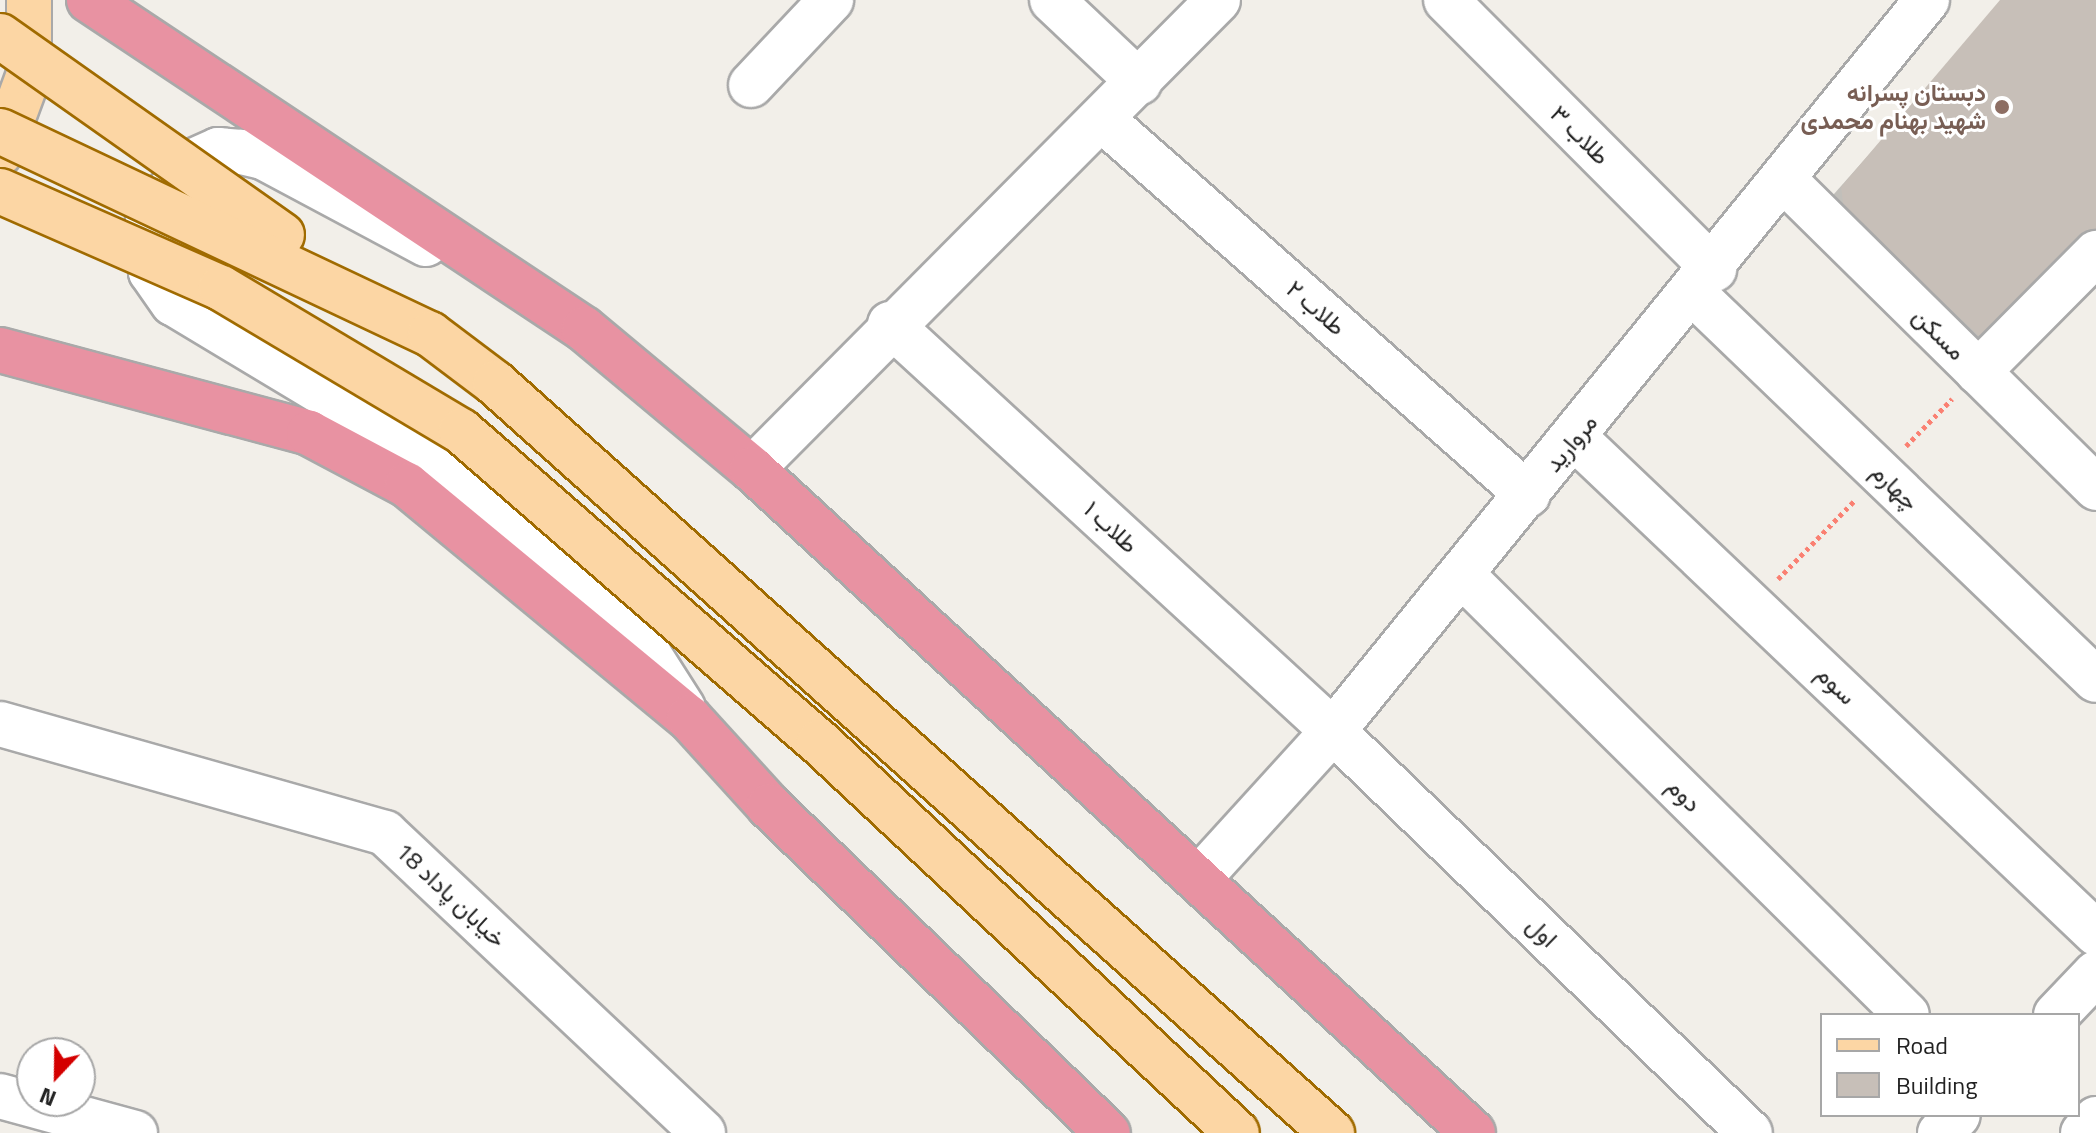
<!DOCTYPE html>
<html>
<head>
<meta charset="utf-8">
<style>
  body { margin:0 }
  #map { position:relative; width:2096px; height:1133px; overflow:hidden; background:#f2efe9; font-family:"Titillium Web",Vazirmatn,sans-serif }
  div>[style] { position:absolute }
  .shadow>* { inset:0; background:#0003 }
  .building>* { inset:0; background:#c7bfb8 }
  .path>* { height:5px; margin-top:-2.5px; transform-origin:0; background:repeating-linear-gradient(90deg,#fa8072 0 4px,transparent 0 8px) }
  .roads { filter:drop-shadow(2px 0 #a9a9a9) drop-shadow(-2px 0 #a9a9a9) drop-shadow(0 2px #a9a9a9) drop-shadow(0 -2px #a9a9a9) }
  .minor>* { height:44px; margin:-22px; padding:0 22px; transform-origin:22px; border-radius:22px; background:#fff }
  .major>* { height:44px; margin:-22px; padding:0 22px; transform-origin:22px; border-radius:22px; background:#fcd6a4 }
  .highway>* { height:44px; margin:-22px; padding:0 22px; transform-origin:22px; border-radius:22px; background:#e892a2 }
  .bridges { filter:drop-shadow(2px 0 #a06b00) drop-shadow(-2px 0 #a06b00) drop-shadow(0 2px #a06b00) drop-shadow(0 -2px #a06b00) }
  .major-bridge>* { height:44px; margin:-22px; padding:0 22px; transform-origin:22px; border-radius:22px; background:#fcd6a4 }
  .dots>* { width:22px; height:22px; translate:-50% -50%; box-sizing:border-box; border:4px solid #fff; border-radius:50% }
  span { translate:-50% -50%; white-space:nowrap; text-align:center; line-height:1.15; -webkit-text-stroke:6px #fff; paint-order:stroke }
  .education-label { font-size:24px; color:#785e54; font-weight:700 }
  .right { translate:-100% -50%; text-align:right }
  .street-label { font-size:24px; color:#222 }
  .legend { position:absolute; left:1820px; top:1013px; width:260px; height:104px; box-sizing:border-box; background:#fff; border:2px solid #a7a7a7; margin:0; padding:10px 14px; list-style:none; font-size:24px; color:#222 }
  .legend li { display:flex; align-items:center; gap:16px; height:40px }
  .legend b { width:40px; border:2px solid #a7a7a7 }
  .north { position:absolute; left:16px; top:1037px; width:80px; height:80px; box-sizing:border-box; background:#fff; border:2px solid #a7a7a7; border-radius:50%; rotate:202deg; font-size:22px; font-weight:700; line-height:32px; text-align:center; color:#222 }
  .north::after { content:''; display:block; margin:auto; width:28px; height:36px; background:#d40000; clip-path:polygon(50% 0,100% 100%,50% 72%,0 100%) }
</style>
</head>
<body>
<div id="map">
  <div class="shadow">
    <i style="clip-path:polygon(2006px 0,2096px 0,2096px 232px,1965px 367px,1818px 212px)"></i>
  </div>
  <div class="building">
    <i style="clip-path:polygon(2000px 0,2096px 0,2096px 234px,1990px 346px,1844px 211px,1841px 187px)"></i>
  </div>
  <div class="path">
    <i style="left:1906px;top:446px;width:66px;rotate:-45.6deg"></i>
    <i style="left:1778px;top:579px;width:110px;rotate:-45.7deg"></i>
  </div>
  <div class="roads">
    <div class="minor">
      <i style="left:1052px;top:0;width:120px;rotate:43.3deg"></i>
      <i style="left:1446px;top:0;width:380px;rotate:45.1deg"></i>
      <i style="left:751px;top:85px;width:117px;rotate:-46.7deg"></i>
      <i style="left:1104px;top:121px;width:565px;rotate:41.41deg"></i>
      <i style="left:1783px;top:179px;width:440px;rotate:44.6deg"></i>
      <i style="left:426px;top:244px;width:185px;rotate:-151.9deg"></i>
      <i style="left:263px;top:157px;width:23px;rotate:-167deg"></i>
      <i style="left:241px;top:152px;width:23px;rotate:-175deg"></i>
      <i style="left:218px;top:150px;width:27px;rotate:156deg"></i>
      <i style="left:193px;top:161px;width:72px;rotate:128.8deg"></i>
      <i style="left:148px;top:217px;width:55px;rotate:86.9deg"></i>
      <i style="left:151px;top:272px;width:38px;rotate:55deg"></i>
      <i style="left:173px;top:303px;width:249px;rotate:31deg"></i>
      <i style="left:386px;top:431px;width:161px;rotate:36.9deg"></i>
      <i style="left:515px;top:528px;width:183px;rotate:43.2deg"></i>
      <i style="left:648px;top:653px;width:65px;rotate:57.5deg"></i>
      <i style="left:1694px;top:294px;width:557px;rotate:43.84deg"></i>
      <i style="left:890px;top:324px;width:602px;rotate:42.57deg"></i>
      <i style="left:1333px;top:731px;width:579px;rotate:43.95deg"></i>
      <i style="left:1978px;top:372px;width:168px;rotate:-45.2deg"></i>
      <i style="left:1575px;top:438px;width:719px;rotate:43.53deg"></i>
      <i style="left:752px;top:469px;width:661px;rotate:-45.18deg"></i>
      <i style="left:1461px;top:574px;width:627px;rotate:44.68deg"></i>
      <i style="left:0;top:724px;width:400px;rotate:15.8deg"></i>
      <i style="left:385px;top:833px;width:437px;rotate:43.3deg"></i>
      <i style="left:1202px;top:875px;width:195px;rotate:-47.7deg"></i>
      <i style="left:1333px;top:731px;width:942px;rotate:-50.9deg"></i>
      <i style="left:2056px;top:1015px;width:58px;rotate:-46.4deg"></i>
      <i style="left:0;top:1096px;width:140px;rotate:15.3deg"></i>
      <i style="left:1940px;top:1133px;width:25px;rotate:-45deg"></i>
      <i style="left:2083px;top:1133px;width:19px;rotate:-47deg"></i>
    </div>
    <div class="major">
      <i style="left:0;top:153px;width:84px;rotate:-69.8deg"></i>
      <i style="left:29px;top:74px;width:74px;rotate:-90deg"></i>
    </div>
    <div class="highway">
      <i style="left:89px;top:0;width:594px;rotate:33.61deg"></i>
      <i style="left:584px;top:329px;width:219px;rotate:39.8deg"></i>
      <i style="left:752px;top:469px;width:980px;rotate:42.64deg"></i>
      <i style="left:0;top:350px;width:320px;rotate:15deg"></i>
      <i style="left:309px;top:433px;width:111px;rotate:28deg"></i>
      <i style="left:407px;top:485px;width:366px;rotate:39.6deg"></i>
      <i style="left:689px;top:718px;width:119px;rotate:47.7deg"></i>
      <i style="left:769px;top:806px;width:471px;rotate:44deg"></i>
    </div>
  </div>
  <div class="bridges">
    <div class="major-bridge">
      <i style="left:0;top:36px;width:345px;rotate:35.2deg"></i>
      <i style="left:0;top:131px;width:476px;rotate:25.3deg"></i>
      <i style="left:430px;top:334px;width:81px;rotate:37deg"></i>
      <i style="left:495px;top:383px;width:1124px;rotate:41.86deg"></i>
      <i style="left:0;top:191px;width:241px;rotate:23.7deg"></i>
      <i style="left:221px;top:288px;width:279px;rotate:30.8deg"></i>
      <i style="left:461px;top:431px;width:474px;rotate:41deg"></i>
      <i style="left:819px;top:742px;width:572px;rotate:43.09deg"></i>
    </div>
  </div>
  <div class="dots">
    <i style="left:2002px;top:107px;background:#8d6e63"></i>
  </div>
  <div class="education-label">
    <span class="right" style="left:1986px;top:107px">دبستان پسرانه<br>شهید بهنام محمدی</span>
  </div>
  <div class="street-label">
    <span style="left:1580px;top:135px;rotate:45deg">طلاب ۳</span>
    <span style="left:1316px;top:308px;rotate:41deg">طلاب ۲</span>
    <span style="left:1939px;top:334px;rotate:45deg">مسکن</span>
    <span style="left:1571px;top:443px;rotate:-50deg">مروارید</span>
    <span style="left:1895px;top:487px;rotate:44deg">چهارم</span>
    <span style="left:1111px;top:527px;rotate:43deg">طلاب ۱</span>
    <span style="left:1836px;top:685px;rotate:44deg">سوم</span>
    <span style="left:1684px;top:795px;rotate:45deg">دوم</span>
    <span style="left:451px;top:895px;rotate:43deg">خیابان پاداد 18</span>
    <span style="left:1542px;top:932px;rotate:44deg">اول</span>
  </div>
  <ul class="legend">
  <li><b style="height:10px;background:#fcd6a4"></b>Road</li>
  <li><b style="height:22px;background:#c7bfb8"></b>Building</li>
  </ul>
  <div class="north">N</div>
</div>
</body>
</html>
